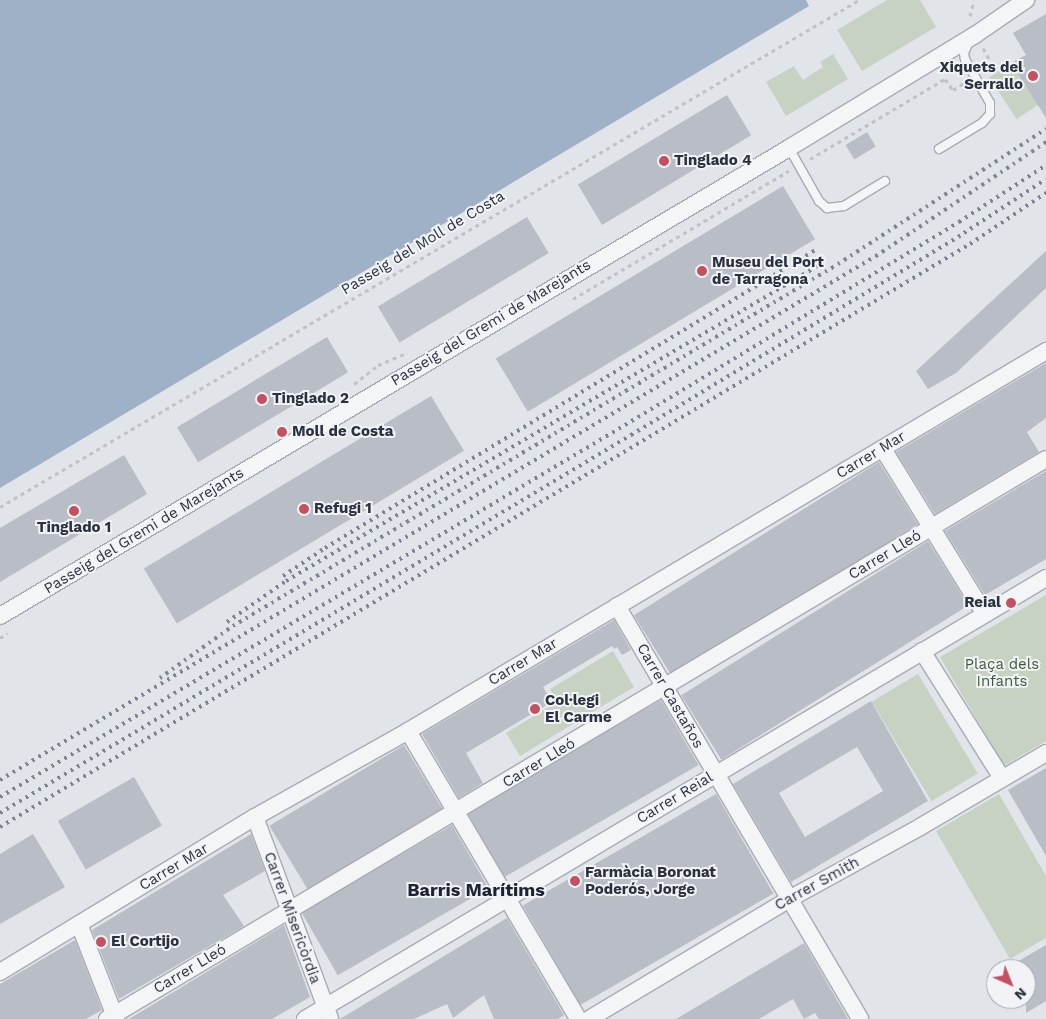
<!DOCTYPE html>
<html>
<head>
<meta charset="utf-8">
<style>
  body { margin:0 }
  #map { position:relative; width:1046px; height:1019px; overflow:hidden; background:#e1e4e9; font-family:"Work Sans",sans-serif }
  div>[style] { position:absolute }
  .green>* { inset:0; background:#c7d2c3; transform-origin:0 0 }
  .water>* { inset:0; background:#9fb1c6 }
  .building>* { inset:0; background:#b9bdc5; transform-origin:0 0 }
  .path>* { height:3px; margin-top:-1.5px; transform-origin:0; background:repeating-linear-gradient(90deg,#c0c2c7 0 4px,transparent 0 8px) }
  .roads { filter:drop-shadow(1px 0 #a7abb3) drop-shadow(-1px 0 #a7abb3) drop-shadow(0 1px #a7abb3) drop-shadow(0 -1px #a7abb3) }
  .service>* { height:8px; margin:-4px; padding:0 4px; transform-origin:4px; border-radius:4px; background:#f4f5f7 }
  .minor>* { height:16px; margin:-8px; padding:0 8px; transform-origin:8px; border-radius:8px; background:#f4f5f7 }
  .rail>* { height:4px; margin-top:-2px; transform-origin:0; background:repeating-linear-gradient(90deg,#7c8491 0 2.5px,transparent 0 7.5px) }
  .dots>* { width:14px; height:14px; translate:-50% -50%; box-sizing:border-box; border:2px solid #f1f3f6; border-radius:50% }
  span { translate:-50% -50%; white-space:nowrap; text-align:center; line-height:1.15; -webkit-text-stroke:4px #f1f3f6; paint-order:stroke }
  .poi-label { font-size:15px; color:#2b323f; font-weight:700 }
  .right { translate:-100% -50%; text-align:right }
  .left { translate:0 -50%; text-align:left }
  .street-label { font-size:15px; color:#2b323f }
  .park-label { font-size:15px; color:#3f5a39 }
  .quarter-label { font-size:18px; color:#1d2330; font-weight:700 }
  .north { position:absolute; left:986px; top:959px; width:50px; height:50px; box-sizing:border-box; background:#f1f3f6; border:1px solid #a2a6ad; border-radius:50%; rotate:136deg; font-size:14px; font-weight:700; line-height:20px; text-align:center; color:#2b323f }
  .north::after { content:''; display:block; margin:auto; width:18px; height:22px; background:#c45060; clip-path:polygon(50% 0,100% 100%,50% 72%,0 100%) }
</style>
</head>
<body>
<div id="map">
  <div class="green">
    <i style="clip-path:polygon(887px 0,920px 0,936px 27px,862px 71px,837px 30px)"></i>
    <i style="clip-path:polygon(833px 54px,848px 79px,786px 116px,766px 82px,794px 66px,803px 80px,823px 67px,820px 62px)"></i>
    <i style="left:1011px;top:63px;width:50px;height:26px;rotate:57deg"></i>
    <i style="clip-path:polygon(1046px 595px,1046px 741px,1004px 766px,940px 657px)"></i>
    <i style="clip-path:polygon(613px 651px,634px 687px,520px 756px,506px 733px,557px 702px,550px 689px)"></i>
    <i style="left:918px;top:674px;width:116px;height:54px;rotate:59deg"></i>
    <i style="clip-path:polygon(999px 794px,1046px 876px,1046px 938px,1010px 959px,936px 831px)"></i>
  </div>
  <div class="water">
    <i style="clip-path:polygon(0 0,806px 0,809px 6px,0 488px)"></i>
  </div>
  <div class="building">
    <i style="clip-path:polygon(1046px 14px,1046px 118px,1011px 63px,1026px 55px,1013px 33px)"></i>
    <i style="left:727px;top:95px;width:47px;height:174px;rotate:59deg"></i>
    <i style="left:867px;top:132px;width:17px;height:25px;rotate:59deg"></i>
    <i style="left:783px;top:186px;width:62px;height:335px;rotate:59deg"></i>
    <i style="left:527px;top:217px;width:42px;height:174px;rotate:59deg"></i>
    <i style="clip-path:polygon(1046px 251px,1046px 288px,956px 373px,928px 389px,916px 371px)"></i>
    <i style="left:327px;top:337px;width:41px;height:175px;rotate:59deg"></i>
    <i style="clip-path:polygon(1046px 363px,1046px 418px,1027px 432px,1039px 452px,935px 514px,896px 452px)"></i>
    <i style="left:431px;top:396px;width:64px;height:335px;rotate:59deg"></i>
    <i style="clip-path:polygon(124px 455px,147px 494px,0 582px,0 528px)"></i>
    <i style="left:879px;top:462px;width:73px;height:289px;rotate:58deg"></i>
    <i style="clip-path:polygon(1046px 471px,1046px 559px,985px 595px,945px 531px)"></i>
    <i style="left:928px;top:541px;width:76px;height:291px;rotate:58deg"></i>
    <i style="clip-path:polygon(614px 620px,631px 650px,622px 655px,617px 647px,614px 649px,612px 646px,543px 687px,552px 702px,466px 753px,483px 783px,459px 798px,422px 734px)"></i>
    <i style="left:661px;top:700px;width:75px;height:224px;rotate:60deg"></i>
    <i style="clip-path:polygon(evenodd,871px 701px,928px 801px,791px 882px,733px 784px,871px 701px,857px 747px,883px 791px,805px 837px,779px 793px,857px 747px)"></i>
    <i style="left:404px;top:745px;width:74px;height:157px;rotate:59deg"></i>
    <i style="clip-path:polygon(1046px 768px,1046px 856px,1008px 790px)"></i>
    <i style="left:134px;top:777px;width:56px;height:88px;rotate:60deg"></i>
    <i style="left:716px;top:794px;width:115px;height:223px;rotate:60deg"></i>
    <i style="left:452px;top:825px;width:73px;height:174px;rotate:60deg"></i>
    <i style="clip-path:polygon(33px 834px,65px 887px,0 924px,0 854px)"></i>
    <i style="clip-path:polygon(251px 834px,265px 871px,223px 895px,244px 926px,119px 999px,92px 930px)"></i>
    <i style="clip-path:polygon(507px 918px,564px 1015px,558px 1019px,494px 1019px,484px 995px,453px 1018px,447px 1004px,414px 1019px,340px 1019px)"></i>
    <i style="clip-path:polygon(284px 925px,310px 997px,272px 1019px,129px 1019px)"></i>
    <i style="clip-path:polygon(75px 940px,102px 1010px,86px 1019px,0 1019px,0 984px)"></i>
    <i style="clip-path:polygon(804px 943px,848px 1019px,819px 1019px,815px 1013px,804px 1019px,793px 999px,759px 1019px,676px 1019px)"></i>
    <i style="clip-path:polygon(1046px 945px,1046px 1001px,1026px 1013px,1026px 969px,1005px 969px)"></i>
  </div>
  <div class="path">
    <i style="left:970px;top:16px;width:16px;rotate:-76deg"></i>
    <i style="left:983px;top:48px;width:18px;rotate:61deg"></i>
    <i style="left:992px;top:64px;width:10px;rotate:143deg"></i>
    <i style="left:810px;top:159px;width:157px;rotate:-30.7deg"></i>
    <i style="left:945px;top:79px;width:14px;rotate:54deg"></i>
    <i style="left:953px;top:90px;width:13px;rotate:-32deg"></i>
    <i style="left:573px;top:299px;width:251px;rotate:-30.7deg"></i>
    <i style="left:354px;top:384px;width:31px;rotate:-38deg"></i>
    <i style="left:378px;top:365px;width:30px;rotate:-23deg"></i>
    <i style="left:0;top:507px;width:997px;rotate:-30.55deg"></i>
    <i style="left:0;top:638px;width:9px;rotate:-32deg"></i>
  </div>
  <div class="roads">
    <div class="service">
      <i style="left:789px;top:148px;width:61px;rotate:60.5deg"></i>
      <i style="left:819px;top:201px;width:11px;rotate:41deg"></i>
      <i style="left:827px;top:208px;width:17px;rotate:-7deg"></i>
      <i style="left:844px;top:206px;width:48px;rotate:-31.4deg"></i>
      <i style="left:939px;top:149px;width:50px;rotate:-31.2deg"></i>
      <i style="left:982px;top:123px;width:12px;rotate:-48deg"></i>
      <i style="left:990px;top:114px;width:11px;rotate:-90deg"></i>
      <i style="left:990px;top:103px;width:51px;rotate:-119.6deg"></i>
      <i style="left:965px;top:59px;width:6px;rotate:-99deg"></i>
      <i style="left:964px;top:53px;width:12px;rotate:-66deg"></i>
    </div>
    <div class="minor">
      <i style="left:883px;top:449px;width:194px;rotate:58.3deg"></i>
      <i style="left:617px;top:606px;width:479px;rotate:59.5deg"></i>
      <i style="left:0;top:616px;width:917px;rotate:-30.67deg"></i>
      <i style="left:789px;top:148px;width:218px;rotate:-31.3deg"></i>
      <i style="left:975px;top:35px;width:62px;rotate:-34.5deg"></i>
      <i style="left:922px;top:651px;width:150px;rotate:57.8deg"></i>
      <i style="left:408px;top:731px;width:334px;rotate:59.4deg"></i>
      <i style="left:255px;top:817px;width:215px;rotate:69.6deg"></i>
      <i style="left:79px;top:924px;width:102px;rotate:68.7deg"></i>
      <i style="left:0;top:972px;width:298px;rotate:-31.3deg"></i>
      <i style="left:255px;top:817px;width:176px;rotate:-29.3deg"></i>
      <i style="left:408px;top:731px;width:743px;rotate:-30.78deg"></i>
      <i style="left:107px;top:1019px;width:1093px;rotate:-30.81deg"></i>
      <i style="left:305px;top:1019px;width:862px;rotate:-30.76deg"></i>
      <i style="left:589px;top:1019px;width:235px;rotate:-30.9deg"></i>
      <i style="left:791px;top:898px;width:147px;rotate:-28.8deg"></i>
      <i style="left:920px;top:827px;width:146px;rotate:-30.4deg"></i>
    </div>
  </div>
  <div class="rail">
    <i style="left:283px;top:576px;width:50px;rotate:-33.7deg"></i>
    <i style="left:325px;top:548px;width:576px;rotate:-31.29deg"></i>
    <i style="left:227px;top:622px;width:72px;rotate:-34.8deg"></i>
    <i style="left:286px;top:581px;width:628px;rotate:-30.65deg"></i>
    <i style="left:160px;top:678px;width:90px;rotate:-35.5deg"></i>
    <i style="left:233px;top:626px;width:705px;rotate:-30.89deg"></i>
    <i style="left:838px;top:264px;width:248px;rotate:-33deg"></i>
    <i style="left:0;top:780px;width:1021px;rotate:-30.89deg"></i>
    <i style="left:876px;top:256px;width:205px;rotate:-33.8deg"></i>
    <i style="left:0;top:797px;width:727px;rotate:-30.76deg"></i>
    <i style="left:625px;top:425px;width:391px;rotate:-31.3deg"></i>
    <i style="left:959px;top:222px;width:104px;rotate:-33.2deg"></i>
    <i style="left:0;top:813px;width:736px;rotate:-30.92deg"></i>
    <i style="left:631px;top:435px;width:389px;rotate:-31.2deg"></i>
    <i style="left:964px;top:233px;width:98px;rotate:-33.4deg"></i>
    <i style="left:0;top:827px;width:1132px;rotate:-31.01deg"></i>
    <i style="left:970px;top:244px;width:92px;rotate:-33.9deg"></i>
  </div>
  <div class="dots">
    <i style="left:1033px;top:76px;background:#c45060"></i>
    <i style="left:664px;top:161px;background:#c45060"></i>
    <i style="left:702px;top:271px;background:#c45060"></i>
    <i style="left:262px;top:399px;background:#c45060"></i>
    <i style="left:282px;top:432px;background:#c45060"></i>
    <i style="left:304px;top:509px;background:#c45060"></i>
    <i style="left:74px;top:511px;background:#c45060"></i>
    <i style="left:1011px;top:603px;background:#c45060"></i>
    <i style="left:535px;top:709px;background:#c45060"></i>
    <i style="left:575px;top:881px;background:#c45060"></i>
    <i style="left:101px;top:942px;background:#c45060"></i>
  </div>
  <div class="poi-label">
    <span class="right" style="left:1023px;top:76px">Xiquets del<br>Serrallo</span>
    <span class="left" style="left:674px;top:161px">Tinglado 4</span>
    <span class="left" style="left:712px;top:271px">Museu del Port<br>de Tarragona</span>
    <span class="left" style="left:272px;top:399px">Tinglado 2</span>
    <span class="left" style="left:292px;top:432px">Moll de Costa</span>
    <span class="left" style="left:314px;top:509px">Refugi 1</span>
    <span style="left:74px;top:528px">Tinglado 1</span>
    <span class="right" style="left:1001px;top:603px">Reial</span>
    <span class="left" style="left:545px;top:709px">Col·legi<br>El Carme</span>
    <span class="left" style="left:585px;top:881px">Farmàcia Boronat<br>Poderós, Jorge</span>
    <span class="left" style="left:111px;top:942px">El Cortijo</span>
  </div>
  <div class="street-label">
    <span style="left:423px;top:243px;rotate:-31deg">Passeig del Moll de Costa</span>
    <span style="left:491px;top:323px;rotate:-31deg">Passeig del Gremi de Marejants</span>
    <span style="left:871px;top:455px;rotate:-31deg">Carrer Mar</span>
    <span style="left:144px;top:531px;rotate:-31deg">Passeig del Gremi de Marejants</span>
    <span style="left:885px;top:555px;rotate:-31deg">Carrer Lleó</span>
    <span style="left:523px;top:662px;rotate:-31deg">Carrer Mar</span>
    <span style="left:670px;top:696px;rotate:60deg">Carrer Castaños</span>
    <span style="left:539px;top:763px;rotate:-31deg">Carrer Lleó</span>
    <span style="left:675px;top:798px;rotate:-31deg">Carrer Reial</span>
    <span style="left:174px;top:867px;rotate:-31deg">Carrer Mar</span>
    <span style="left:817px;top:884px;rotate:-29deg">Carrer Smith</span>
    <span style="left:292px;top:918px;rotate:70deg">Carrer Misericòrdia</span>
    <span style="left:190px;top:969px;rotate:-31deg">Carrer Lleó</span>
  </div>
  <div class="park-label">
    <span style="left:1002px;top:673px">Plaça dels<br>Infants</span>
  </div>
  <div class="quarter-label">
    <span style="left:476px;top:890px">Barris Marítims</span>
  </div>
  <div class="north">N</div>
</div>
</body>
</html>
